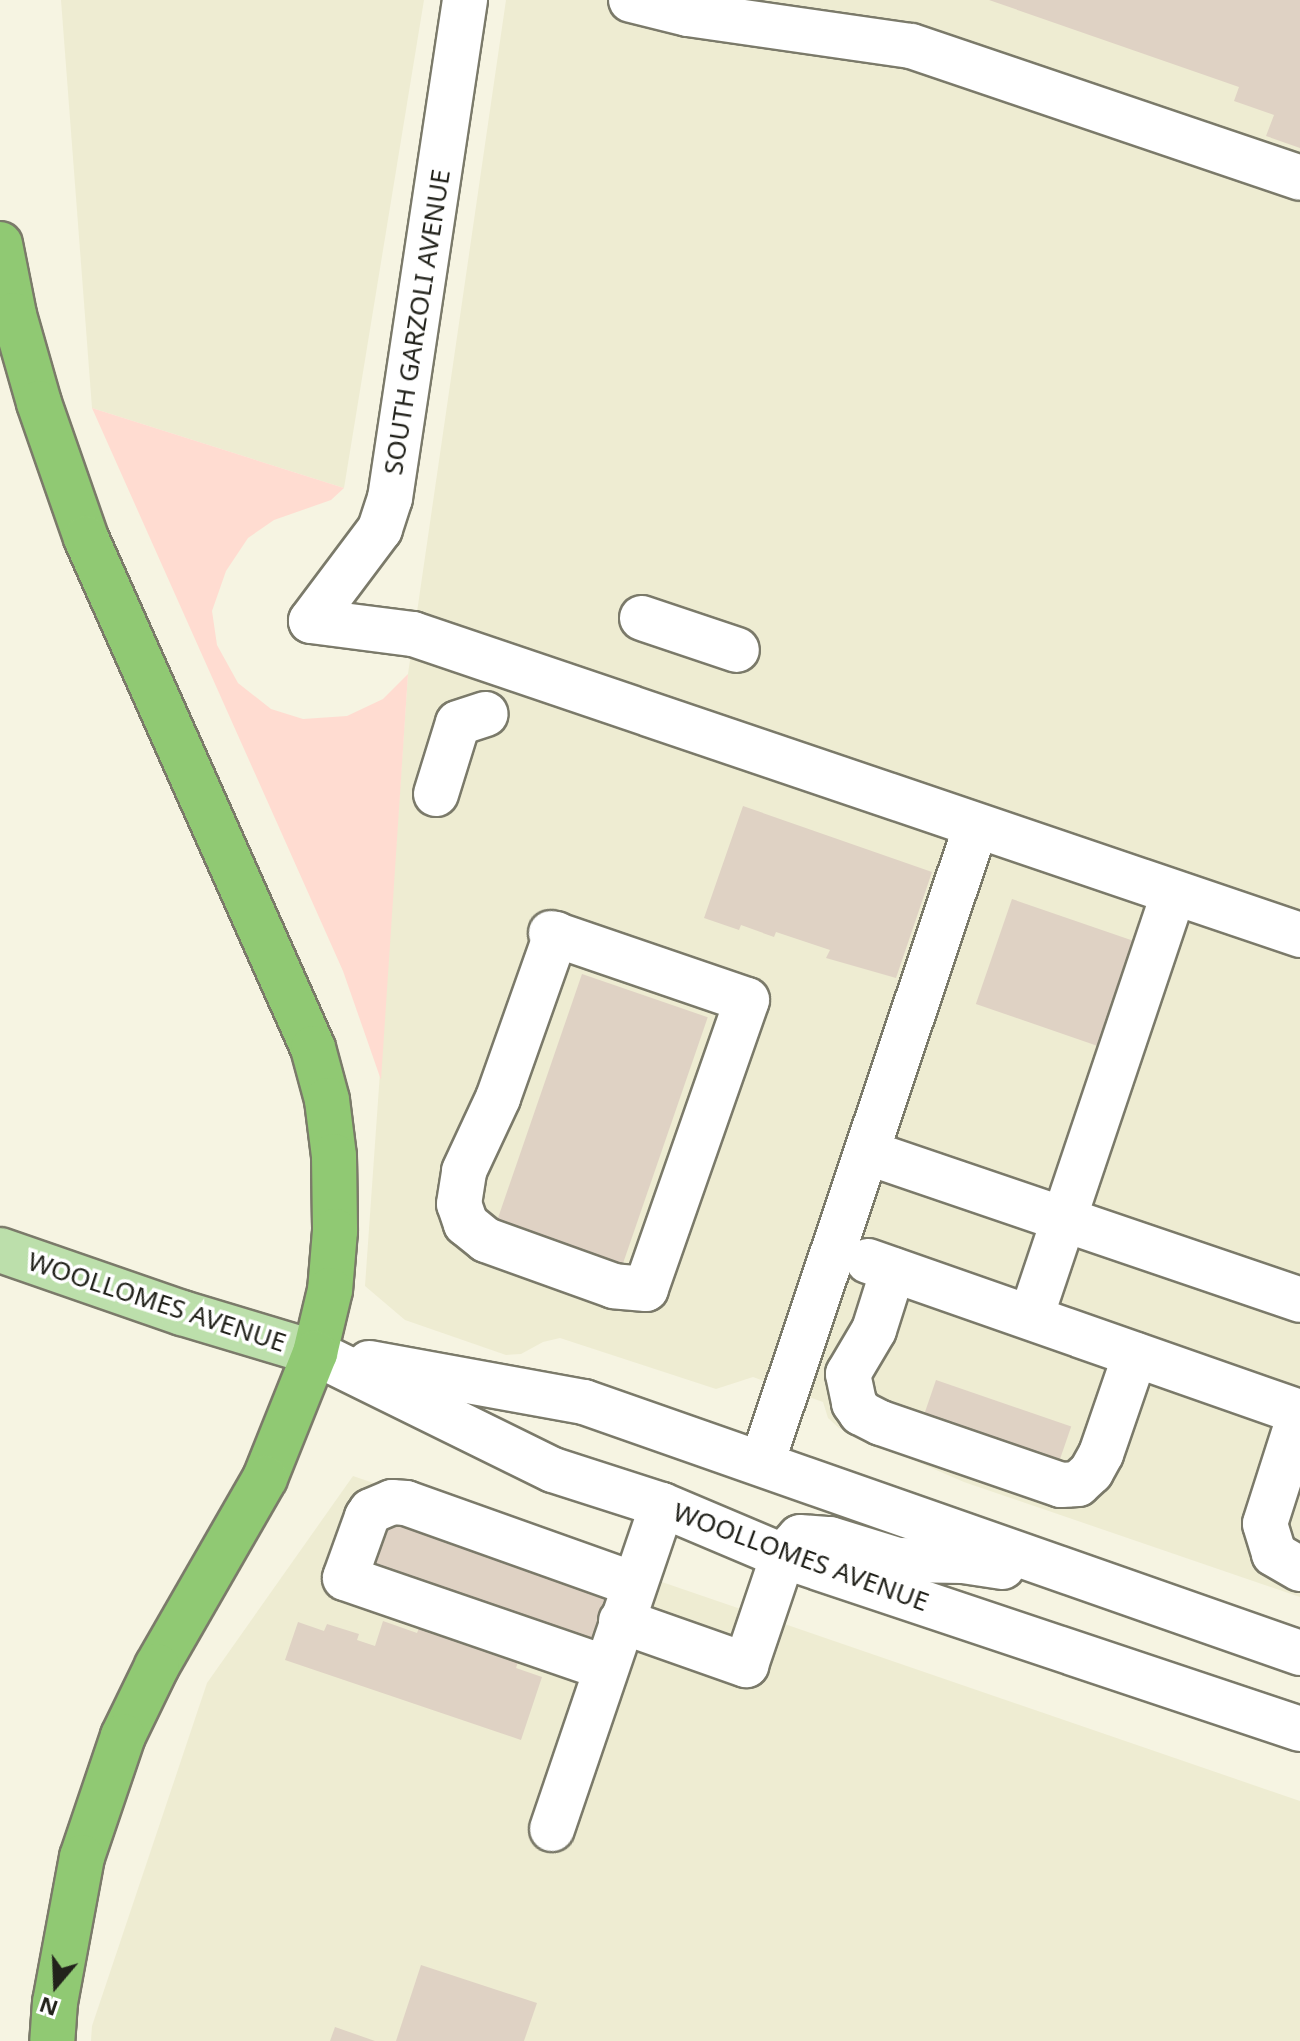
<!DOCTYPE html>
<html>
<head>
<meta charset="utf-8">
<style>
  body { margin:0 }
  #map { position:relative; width:1300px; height:2041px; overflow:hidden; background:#f6f4e2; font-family:"Noto Sans",sans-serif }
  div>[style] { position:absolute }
  .built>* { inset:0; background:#eeecd2 }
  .green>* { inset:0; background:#ffdcd1 }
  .building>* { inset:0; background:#dfd2c4; transform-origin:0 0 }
  .roads { filter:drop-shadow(2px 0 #7b7a6a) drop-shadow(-2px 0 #7b7a6a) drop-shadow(0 2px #7b7a6a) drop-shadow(0 -2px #7b7a6a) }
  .minor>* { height:44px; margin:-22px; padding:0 22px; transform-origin:22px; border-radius:22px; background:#fff }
  .major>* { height:44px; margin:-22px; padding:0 22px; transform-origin:22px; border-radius:22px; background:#bcdfab }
  .highway>* { height:44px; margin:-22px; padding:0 22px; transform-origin:22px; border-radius:22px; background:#90c973 }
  span { translate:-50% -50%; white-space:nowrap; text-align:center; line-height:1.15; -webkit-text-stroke:7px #fff; paint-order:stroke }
  .street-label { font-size:26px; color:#22221b }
  .north { position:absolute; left:16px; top:1945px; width:80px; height:80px; -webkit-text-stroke:6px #fff; paint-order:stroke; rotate:199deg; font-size:22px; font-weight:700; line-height:32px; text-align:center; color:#22221b }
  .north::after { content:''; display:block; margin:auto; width:28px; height:36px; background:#22221b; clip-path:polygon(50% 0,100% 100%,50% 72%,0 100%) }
</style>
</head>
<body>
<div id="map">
  <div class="built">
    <i style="clip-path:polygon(61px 0,424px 0,344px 488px,92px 408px)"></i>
    <i style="clip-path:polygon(506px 0,1300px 0,1300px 1597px,964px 1482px,839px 1428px,828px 1418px,823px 1402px,753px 1377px,716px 1389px,560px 1338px,543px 1342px,521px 1354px,506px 1355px,405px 1320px,365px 1286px,408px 674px)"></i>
    <i style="clip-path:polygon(353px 1476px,1300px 1801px,1300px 2041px,91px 2041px,92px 2026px,207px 1683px)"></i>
  </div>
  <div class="green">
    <i style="clip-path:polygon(92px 408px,344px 488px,331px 500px,274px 520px,248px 538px,226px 571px,212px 611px,217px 645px,238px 683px,271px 709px,303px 719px,347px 716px,383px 699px,408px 674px,381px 1080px,343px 971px)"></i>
  </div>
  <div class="building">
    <i style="clip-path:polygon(989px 0,1300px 0,1300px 148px,1266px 136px,1274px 115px,1234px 101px,1239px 87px)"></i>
    <i style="clip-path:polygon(743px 806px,932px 872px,896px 978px,826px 958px,830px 950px,776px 932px,774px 937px,741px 925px,739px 930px,704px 918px)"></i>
    <i style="left:1012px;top:899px;width:135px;height:111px;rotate:19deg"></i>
    <i style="left:582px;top:974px;width:133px;height:273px;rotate:19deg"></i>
    <i style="left:936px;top:1380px;width:143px;height:52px;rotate:19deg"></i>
    <i style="left:391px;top:1516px;width:231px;height:51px;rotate:19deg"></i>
    <i style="clip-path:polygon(383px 1621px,417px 1633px,419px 1628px,450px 1638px,452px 1632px,490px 1646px,488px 1652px,518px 1662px,516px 1668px,542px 1677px,521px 1740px,285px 1660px,298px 1622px,324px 1631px,327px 1624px,359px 1634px,357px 1640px,375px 1646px)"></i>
    <i style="clip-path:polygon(421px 1965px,537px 2003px,524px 2041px,396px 2041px)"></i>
    <i style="clip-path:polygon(335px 2027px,375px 2041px,330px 2041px)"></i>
  </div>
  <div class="roads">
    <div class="minor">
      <i style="left:465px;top:0;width:504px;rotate:98.56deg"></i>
      <i style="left:390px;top:498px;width:33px;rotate:108deg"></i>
      <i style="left:380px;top:529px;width:115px;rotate:126.9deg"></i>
      <i style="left:311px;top:621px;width:103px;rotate:7.3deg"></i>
      <i style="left:413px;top:634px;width:937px;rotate:18.74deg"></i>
      <i style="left:631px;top:0;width:59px;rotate:13.8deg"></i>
      <i style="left:688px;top:14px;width:225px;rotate:8.2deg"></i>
      <i style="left:911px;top:46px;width:411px;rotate:18.7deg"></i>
      <i style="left:642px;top:618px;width:100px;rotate:18.6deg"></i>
      <i style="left:436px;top:794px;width:74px;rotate:-72.8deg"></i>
      <i style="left:458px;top:723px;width:29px;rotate:-18deg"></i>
      <i style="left:551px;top:933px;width:207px;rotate:18.9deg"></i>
      <i style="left:747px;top:1000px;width:306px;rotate:109.3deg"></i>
      <i style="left:646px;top:1289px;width:32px;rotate:-175deg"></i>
      <i style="left:614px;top:1286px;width:136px;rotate:-160.2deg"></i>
      <i style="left:486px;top:1240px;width:26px;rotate:-141deg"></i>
      <i style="left:466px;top:1224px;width:21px;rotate:-109deg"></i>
      <i style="left:459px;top:1204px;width:33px;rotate:-81deg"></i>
      <i style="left:464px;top:1171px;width:81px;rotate:-65deg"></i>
      <i style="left:498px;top:1098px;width:174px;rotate:-70.5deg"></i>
      <i style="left:869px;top:1153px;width:455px;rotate:18.8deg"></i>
      <i style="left:868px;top:1261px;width:458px;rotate:19.3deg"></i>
      <i style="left:893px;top:1270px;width:63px;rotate:107.6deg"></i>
      <i style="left:874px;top:1330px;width:51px;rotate:120.6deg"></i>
      <i style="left:848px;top:1374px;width:30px;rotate:78deg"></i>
      <i style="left:854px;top:1403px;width:12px;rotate:55deg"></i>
      <i style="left:861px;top:1413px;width:22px;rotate:27deg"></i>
      <i style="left:881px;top:1423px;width:190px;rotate:19deg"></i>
      <i style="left:1061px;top:1485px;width:17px;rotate:-3deg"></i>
      <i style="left:1078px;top:1484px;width:18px;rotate:-43deg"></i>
      <i style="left:1091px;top:1472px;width:21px;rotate:-61deg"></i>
      <i style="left:1101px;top:1454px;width:105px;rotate:-71deg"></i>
      <i style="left:1031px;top:1317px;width:447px;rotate:-71.4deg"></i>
      <i style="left:315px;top:1353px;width:265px;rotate:26.2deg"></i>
      <i style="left:553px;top:1470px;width:114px;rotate:17.8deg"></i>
      <i style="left:662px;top:1505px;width:131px;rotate:22.9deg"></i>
      <i style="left:783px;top:1556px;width:545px;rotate:18.5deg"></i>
      <i style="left:369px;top:1363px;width:219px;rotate:10.3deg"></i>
      <i style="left:584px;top:1402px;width:759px;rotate:19.32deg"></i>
      <i style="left:1300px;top:1414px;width:115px;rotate:107.7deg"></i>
      <i style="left:1265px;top:1524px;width:31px;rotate:73deg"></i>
      <i style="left:1274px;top:1554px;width:30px;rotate:30deg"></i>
      <i style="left:762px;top:1463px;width:672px;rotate:-71.43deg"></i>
      <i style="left:621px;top:1621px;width:133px;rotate:19.4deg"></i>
      <i style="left:746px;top:1665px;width:115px;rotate:-71.3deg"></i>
      <i style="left:783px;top:1556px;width:25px;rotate:-48deg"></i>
      <i style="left:800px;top:1537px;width:30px;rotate:4deg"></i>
      <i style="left:830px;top:1539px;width:71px;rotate:17.2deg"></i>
      <i style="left:898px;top:1560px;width:65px;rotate:0.9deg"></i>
      <i style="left:963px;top:1561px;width:40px;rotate:8.5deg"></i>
      <i style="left:606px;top:1668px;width:276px;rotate:-161deg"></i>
      <i style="left:345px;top:1578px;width:65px;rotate:-70.2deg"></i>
      <i style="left:367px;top:1517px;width:7px;rotate:-56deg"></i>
      <i style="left:371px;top:1511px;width:23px;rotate:-23deg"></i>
      <i style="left:392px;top:1502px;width:14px;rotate:4deg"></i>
      <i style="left:406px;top:1503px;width:242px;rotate:19.6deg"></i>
      <i style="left:552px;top:1829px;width:342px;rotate:-71.2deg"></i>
    </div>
    <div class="major">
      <i style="left:0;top:1250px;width:193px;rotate:19.1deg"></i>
      <i style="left:182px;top:1313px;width:139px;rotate:16.7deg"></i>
    </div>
    <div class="highway">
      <i style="left:0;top:244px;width:72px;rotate:78.8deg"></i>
      <i style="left:14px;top:315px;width:91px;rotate:74.1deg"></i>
      <i style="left:39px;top:403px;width:143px;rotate:70.8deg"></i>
      <i style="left:86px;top:538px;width:558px;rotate:66.01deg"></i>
      <i style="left:313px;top:1048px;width:54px;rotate:74.9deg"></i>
      <i style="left:327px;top:1100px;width:56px;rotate:82.9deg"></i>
      <i style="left:334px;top:1156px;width:75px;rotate:89.2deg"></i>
      <i style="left:335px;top:1231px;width:59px;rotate:94.8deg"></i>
      <i style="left:330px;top:1290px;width:65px;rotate:103.4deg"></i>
      <i style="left:315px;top:1353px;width:135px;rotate:111.8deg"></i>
      <i style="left:265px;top:1478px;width:217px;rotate:119.9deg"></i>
      <i style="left:157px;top:1666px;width:78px;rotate:115.9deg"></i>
      <i style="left:123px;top:1736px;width:128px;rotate:108.7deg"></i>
      <i style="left:82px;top:1857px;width:147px;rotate:100.5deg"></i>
      <i style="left:55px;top:2002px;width:39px;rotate:94deg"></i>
    </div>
  </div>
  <div class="street-label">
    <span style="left:417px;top:322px;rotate:-81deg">SOUTH GARZOLI AVENUE</span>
    <span style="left:157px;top:1302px;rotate:18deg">WOOLLOMES AVENUE</span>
    <span style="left:801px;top:1557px;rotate:20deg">WOOLLOMES AVENUE</span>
  </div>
  <div class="north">N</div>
</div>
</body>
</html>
